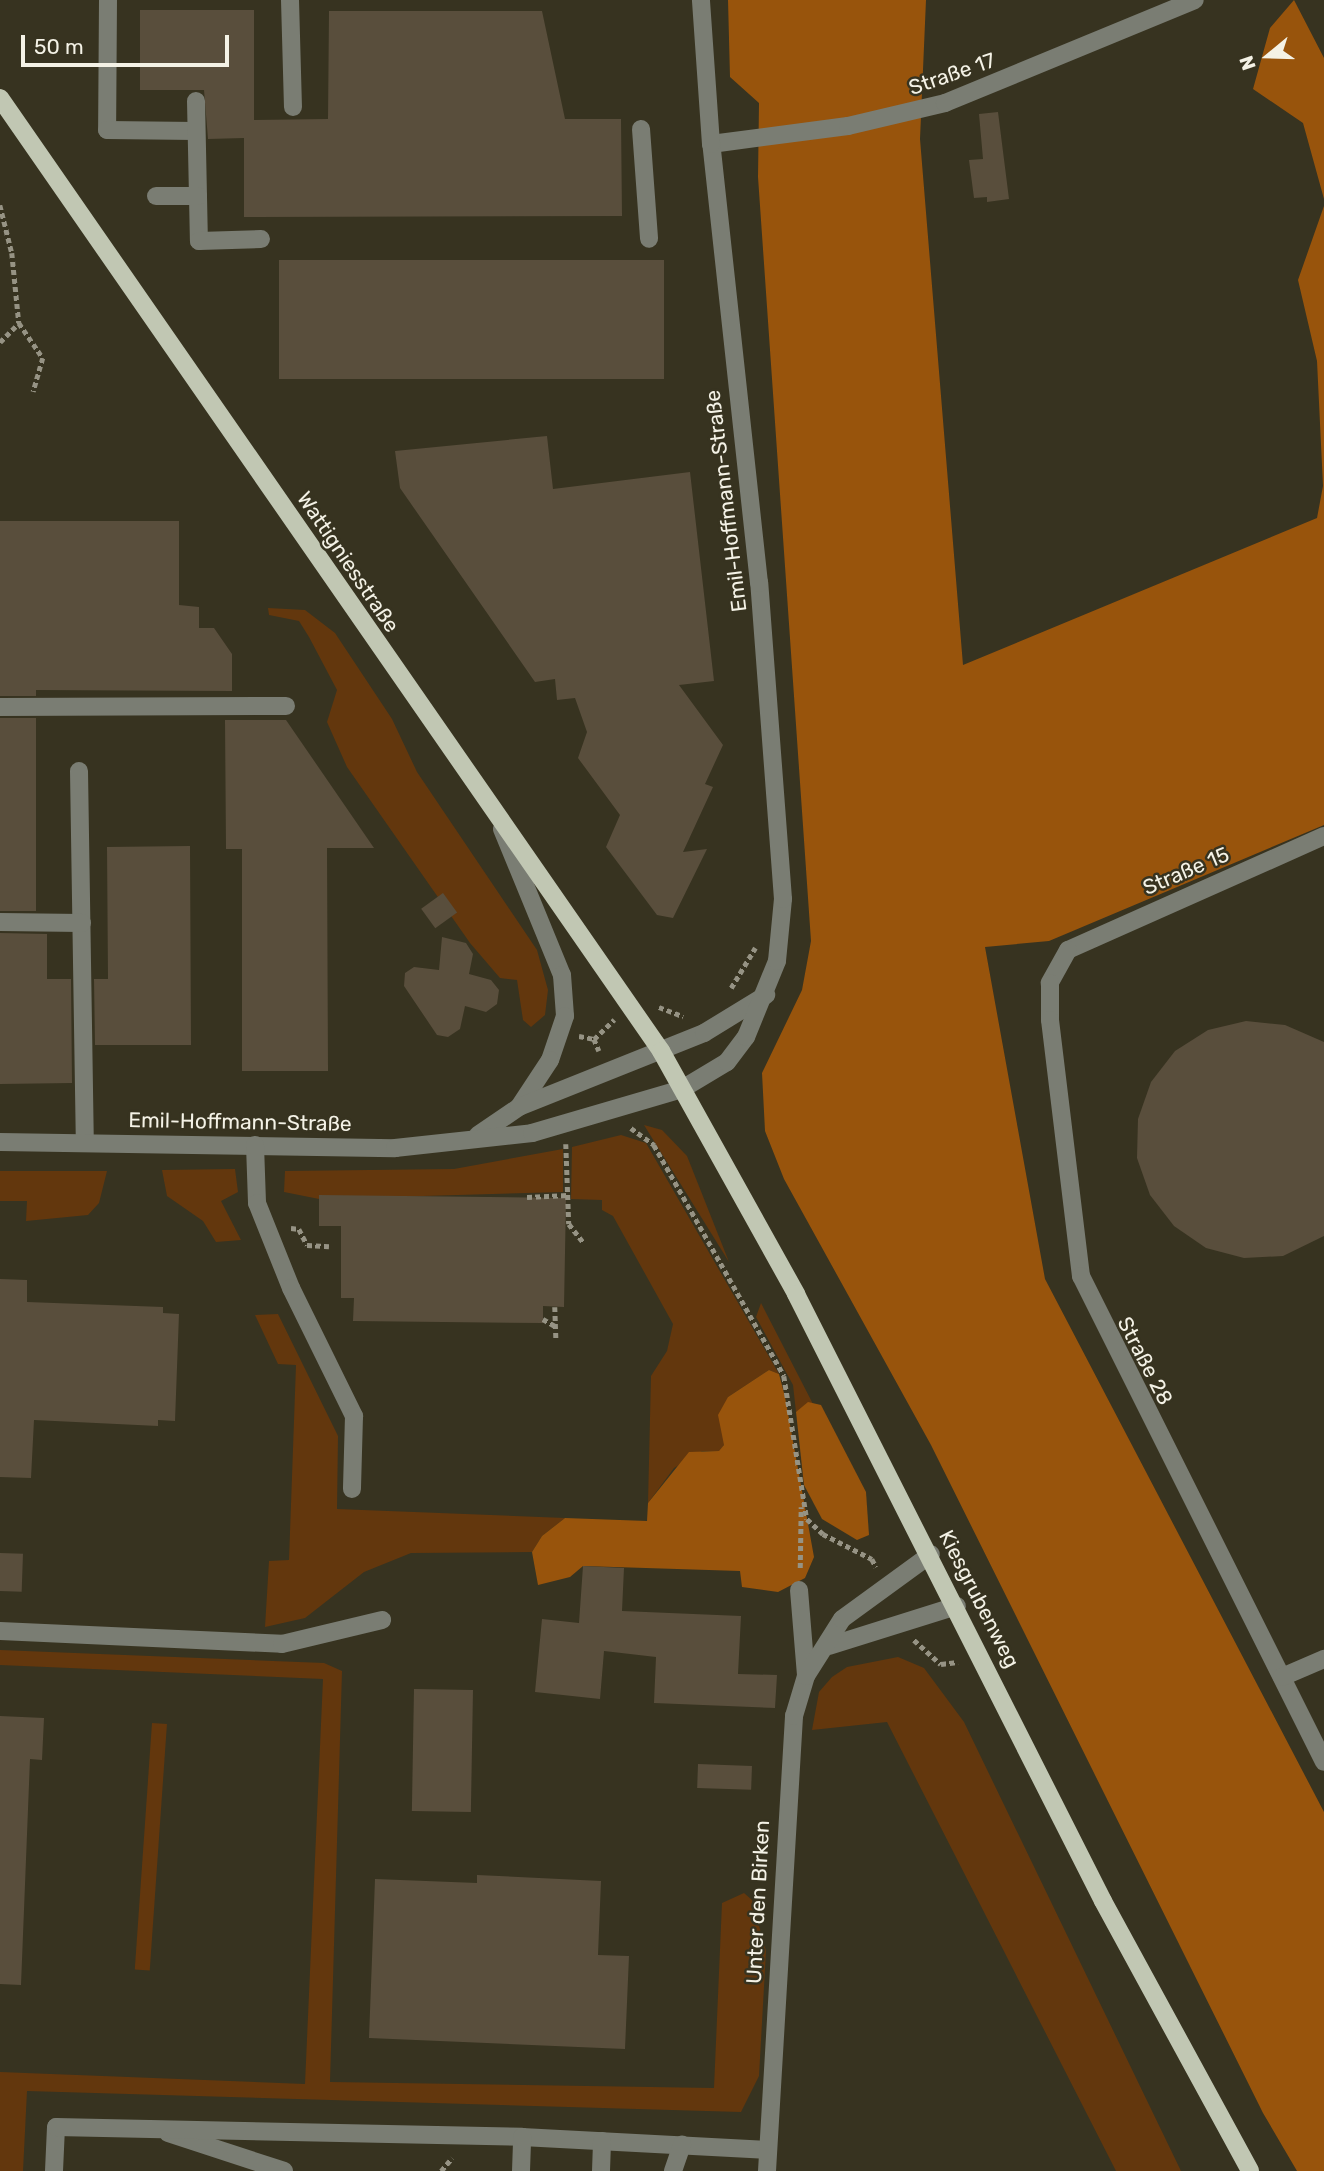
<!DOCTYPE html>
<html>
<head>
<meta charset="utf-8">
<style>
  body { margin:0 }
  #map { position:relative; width:1324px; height:2171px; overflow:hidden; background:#373320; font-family:Rubik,sans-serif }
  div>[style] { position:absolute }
  .green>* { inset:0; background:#63370d; transform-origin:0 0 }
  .forest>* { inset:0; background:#98540c }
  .building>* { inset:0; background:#594e3c; transform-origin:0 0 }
  .path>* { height:4.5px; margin-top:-2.25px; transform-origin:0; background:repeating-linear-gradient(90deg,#969384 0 5px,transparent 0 8.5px) }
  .minor>* { height:18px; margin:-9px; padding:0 9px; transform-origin:9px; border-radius:9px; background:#7a7d73 }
  .major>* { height:18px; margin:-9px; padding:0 9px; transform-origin:9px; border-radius:9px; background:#c1c7b3 }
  span { translate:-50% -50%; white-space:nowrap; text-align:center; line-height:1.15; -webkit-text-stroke:5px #373320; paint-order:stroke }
  .street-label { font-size:21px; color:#f4f2e6 }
  .north { position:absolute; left:1233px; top:21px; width:70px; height:70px; -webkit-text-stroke:5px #373320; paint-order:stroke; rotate:251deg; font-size:19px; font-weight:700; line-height:28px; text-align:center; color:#f4f2e6 }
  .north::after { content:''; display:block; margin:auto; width:24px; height:32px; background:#f4f2e6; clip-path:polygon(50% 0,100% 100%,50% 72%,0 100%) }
  .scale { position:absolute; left:21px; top:35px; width:208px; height:32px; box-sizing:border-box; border:4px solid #f4f2e6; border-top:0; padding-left:9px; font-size:21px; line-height:24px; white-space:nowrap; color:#f4f2e6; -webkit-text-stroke:5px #373320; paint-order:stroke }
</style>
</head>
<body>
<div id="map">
  <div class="green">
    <i style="clip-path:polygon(268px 608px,305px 610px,335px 633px,392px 719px,417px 772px,537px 950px,548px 990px,545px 1015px,531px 1027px,523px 1020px,517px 980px,500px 978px,470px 943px,347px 767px,327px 722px,337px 690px,309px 637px,299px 621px,269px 615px)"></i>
    <i style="clip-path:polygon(644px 1125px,662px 1130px,687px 1156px,729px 1262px)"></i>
    <i style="clip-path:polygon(621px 1135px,646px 1143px,779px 1374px,769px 1370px,728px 1397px,724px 1445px,720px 1451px,702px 1451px,674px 1468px,648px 1503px,651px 1376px,667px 1351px,673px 1324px,613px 1216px,602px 1210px,602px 1200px,571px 1199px,572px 1147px)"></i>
    <i style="clip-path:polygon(563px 1149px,563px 1192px,319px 1199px,284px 1192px,285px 1171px,454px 1169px)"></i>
    <i style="clip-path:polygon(235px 1169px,238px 1192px,221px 1201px,241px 1240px,216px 1242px,203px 1221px,167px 1196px,162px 1170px)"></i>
    <i style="clip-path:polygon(0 1171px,107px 1171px,99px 1203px,88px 1215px,26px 1221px,27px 1201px,0 1201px)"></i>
    <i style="clip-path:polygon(761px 1303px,813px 1404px,796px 1412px,793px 1385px,756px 1317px)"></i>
    <i style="clip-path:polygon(278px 1314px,338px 1436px,337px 1509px,565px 1518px,542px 1536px,532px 1552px,411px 1553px,364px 1572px,305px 1618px,265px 1627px,269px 1561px,289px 1560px,296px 1365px,278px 1364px,255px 1315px)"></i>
    <i style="clip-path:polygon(0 1650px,324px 1663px,342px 1671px,330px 2082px,714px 2088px,722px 1903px,744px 1893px,752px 1900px,766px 1951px,759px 2076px,741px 2112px,27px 2091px,23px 2171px,0 2171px,0 2072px,305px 2084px,323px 1679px,0 1665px)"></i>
    <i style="clip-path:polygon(898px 1657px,924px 1668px,964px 1722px,1181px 2171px,1116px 2171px,887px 1722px,812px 1730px,819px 1692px,832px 1677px,847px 1667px)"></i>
    <i style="left:152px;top:1723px;width:15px;height:247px;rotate:4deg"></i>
  </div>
  <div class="forest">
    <i style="clip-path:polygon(728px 0,926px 0,920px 139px,963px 665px,1317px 518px,1323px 486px,1317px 361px,1298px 280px,1324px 206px,1324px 825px,1049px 941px,985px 947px,1045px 1279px,1324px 1812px,1324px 2171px,1297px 2171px,1263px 2113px,931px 1445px,784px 1179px,765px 1131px,762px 1073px,802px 990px,811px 941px,758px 177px,759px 103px,730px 77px)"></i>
    <i style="clip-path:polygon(1294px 0,1324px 58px,1324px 199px,1303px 123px,1253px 89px,1270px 28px)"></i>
    <i style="clip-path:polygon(769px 1370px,779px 1374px,785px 1397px,814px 1557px,805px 1578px,778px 1592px,742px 1587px,740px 1571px,583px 1566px,570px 1577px,538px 1585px,532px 1552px,542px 1536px,565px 1518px,647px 1521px,648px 1503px,689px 1452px,719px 1451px,724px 1445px,718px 1415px,728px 1397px)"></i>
    <i style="clip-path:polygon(808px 1402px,821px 1405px,866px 1492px,869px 1535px,857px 1540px,822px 1519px,804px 1485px,796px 1412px)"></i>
  </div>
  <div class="building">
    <i style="clip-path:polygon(140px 10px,254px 10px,254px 120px,328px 119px,329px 11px,542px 11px,565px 119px,621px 119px,622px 216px,244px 217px,244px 138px,208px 139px,204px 90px,140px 90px)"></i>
    <i style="clip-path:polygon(998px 112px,1009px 199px,987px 202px,987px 197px,974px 198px,969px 160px,983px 159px,979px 114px)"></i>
    <i style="left:279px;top:260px;width:385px;height:119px"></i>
    <i style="clip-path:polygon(547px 436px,553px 489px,690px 472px,714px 681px,679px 685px,723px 745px,705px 784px,713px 787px,683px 852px,707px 849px,673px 918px,657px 915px,606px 847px,620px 815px,578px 758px,587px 732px,575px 698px,557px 700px,555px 679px,535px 682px,400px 488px,395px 451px)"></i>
    <i style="clip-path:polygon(0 521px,179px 521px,179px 605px,199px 607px,199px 628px,214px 628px,232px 654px,232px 691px,36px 690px,36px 696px,0 696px)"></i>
    <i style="left:0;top:718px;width:36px;height:193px"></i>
    <i style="clip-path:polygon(225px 720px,286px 720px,374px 848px,327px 848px,328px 1071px,242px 1071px,242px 849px,226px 849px)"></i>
    <i style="clip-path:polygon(190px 846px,191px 1045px,95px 1045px,94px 979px,108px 979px,107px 847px)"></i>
    <i style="left:443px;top:893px;width:24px;height:27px;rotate:54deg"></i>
    <i style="clip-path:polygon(0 933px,47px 934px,47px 979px,71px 979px,72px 1083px,0 1084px)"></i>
    <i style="clip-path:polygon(442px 937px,466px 943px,473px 954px,469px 974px,491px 980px,499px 990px,497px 1004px,486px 1012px,465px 1006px,460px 1029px,448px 1037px,437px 1035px,404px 986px,405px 973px,414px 967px,439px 970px)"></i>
    <i style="clip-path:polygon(1246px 1021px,1285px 1025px,1324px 1042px,1324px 1236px,1283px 1256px,1244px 1258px,1206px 1248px,1174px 1226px,1150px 1195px,1137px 1158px,1138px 1119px,1151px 1082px,1175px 1051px,1208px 1030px)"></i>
    <i style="clip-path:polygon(319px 1195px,566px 1198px,564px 1307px,543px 1306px,543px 1323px,353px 1321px,354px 1298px,341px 1298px,341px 1226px,319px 1226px)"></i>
    <i style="clip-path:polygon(0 1279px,27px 1280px,27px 1302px,163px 1307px,163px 1313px,179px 1314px,175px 1421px,158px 1420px,158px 1426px,34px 1420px,31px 1478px,0 1477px)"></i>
    <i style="left:0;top:1553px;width:23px;height:38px;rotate:2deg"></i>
    <i style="clip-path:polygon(583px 1566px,624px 1568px,622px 1611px,741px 1616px,738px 1674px,777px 1675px,775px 1708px,654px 1703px,656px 1657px,604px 1651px,600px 1699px,535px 1692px,542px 1619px,579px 1623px)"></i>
    <i style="left:414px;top:1689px;width:59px;height:122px;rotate:1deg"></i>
    <i style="clip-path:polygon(0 1716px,44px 1718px,42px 1760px,30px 1759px,21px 1985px,0 1984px)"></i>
    <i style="left:698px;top:1764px;width:54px;height:24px;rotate:2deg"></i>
    <i style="clip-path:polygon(477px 1875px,601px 1881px,598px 1955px,629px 1956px,625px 2049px,369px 2038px,375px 1879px,477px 1883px)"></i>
  </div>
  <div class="path">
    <i style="left:0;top:205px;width:49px;rotate:76deg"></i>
    <i style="left:12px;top:253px;width:70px;rotate:84.3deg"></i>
    <i style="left:19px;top:323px;width:42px;rotate:55.6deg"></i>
    <i style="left:43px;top:358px;width:35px;rotate:106deg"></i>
    <i style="left:0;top:342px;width:27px;rotate:-45deg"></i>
    <i style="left:731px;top:988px;width:47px;rotate:-59deg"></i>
    <i style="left:659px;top:1007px;width:26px;rotate:21deg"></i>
    <i style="left:579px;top:1036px;width:15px;rotate:11deg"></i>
    <i style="left:594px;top:1039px;width:28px;rotate:-44deg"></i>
    <i style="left:594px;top:1039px;width:13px;rotate:67deg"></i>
    <i style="left:631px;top:1128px;width:29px;rotate:36deg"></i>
    <i style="left:654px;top:1145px;width:265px;rotate:60.6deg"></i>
    <i style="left:784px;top:1376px;width:145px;rotate:80.9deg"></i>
    <i style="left:807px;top:1519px;width:22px;rotate:43deg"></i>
    <i style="left:823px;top:1534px;width:55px;rotate:27deg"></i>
    <i style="left:872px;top:1559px;width:9px;rotate:63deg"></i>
    <i style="left:566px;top:1144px;width:80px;rotate:87.9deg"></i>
    <i style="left:569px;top:1224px;width:23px;rotate:52deg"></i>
    <i style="left:527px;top:1197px;width:41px;rotate:-2.8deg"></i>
    <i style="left:291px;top:1228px;width:8px;rotate:7deg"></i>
    <i style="left:299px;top:1229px;width:18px;rotate:63deg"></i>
    <i style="left:307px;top:1245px;width:22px;rotate:3deg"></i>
    <i style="left:555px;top:1307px;width:33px;rotate:88deg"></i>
    <i style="left:543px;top:1319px;width:14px;rotate:30deg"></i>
    <i style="left:800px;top:1568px;width:61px;rotate:-89.1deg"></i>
    <i style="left:914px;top:1640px;width:36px;rotate:42deg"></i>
    <i style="left:941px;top:1664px;width:17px;rotate:-7deg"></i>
    <i style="left:441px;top:2171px;width:17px;rotate:-50deg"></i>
  </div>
  <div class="minor">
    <i style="left:108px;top:0;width:130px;rotate:90.4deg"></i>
    <i style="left:107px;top:130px;width:89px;rotate:0.6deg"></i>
    <i style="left:290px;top:0;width:107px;rotate:88.4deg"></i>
    <i style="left:196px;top:101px;width:140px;rotate:88.8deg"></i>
    <i style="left:199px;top:241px;width:62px;rotate:-1.8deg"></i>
    <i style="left:641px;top:129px;width:110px;rotate:85.8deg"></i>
    <i style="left:711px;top:144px;width:138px;rotate:-7.5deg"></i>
    <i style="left:848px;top:126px;width:100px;rotate:-13.3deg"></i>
    <i style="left:945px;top:103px;width:270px;rotate:-22.4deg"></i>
    <i style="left:156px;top:196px;width:42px"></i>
    <i style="left:0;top:707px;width:286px;rotate:-0.2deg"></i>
    <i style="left:79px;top:771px;width:370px;rotate:89.1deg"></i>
    <i style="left:502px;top:829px;width:158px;rotate:67.7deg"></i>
    <i style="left:562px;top:975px;width:41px;rotate:85.8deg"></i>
    <i style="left:565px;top:1016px;width:46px;rotate:108.8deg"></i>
    <i style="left:550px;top:1060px;width:56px;rotate:123.4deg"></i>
    <i style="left:1324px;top:836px;width:280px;rotate:156deg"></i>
    <i style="left:1068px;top:950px;width:38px;rotate:119deg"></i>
    <i style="left:1050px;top:983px;width:37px;rotate:90deg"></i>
    <i style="left:1050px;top:1020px;width:258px;rotate:83.1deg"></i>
    <i style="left:1081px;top:1276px;width:543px;rotate:63.43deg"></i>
    <i style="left:0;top:922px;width:82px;rotate:0.7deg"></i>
    <i style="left:478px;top:1135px;width:50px;rotate:-34.3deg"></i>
    <i style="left:519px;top:1107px;width:199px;rotate:-21.8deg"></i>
    <i style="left:704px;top:1033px;width:73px;rotate:-31.5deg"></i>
    <i style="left:0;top:1142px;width:395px;rotate:0.9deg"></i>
    <i style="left:395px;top:1148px;width:138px;rotate:-6.2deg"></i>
    <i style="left:532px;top:1133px;width:156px;rotate:-16.3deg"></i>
    <i style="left:682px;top:1089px;width:52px;rotate:-31deg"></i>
    <i style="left:727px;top:1062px;width:31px;rotate:-53deg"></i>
    <i style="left:746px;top:1037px;width:82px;rotate:-67.8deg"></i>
    <i style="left:777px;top:961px;width:62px;rotate:-84.5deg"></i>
    <i style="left:783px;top:899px;width:317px;rotate:-94.3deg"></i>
    <i style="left:759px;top:583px;width:442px;rotate:-96.2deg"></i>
    <i style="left:711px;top:144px;width:144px;rotate:-94deg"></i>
    <i style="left:255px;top:1145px;width:58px;rotate:88deg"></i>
    <i style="left:257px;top:1203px;width:92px;rotate:68.2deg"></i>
    <i style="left:291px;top:1288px;width:143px;rotate:63.8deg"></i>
    <i style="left:354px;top:1416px;width:73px;rotate:91.6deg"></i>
    <i style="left:799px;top:1590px;width:86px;rotate:85.3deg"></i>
    <i style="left:0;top:1631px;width:282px;rotate:2.6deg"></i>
    <i style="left:282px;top:1644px;width:103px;rotate:-13.5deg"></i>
    <i style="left:829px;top:1646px;width:134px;rotate:-17.4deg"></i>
    <i style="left:1282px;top:1677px;width:46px;rotate:-23.2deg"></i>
    <i style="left:168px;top:2133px;width:122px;rotate:18.1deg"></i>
    <i style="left:54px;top:2171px;width:44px;rotate:-87.4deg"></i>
    <i style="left:56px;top:2127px;width:466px;rotate:1.2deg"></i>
    <i style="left:522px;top:2137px;width:245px;rotate:3deg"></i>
    <i style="left:521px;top:2171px;width:34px;rotate:-88deg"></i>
    <i style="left:601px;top:2171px;width:30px;rotate:-88deg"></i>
    <i style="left:673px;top:2171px;width:28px;rotate:-71deg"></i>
    <i style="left:767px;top:2171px;width:456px;rotate:-86.6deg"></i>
    <i style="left:794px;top:1716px;width:42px;rotate:-73.3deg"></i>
    <i style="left:806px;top:1676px;width:67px;rotate:-57.7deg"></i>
    <i style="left:842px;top:1619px;width:110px;rotate:-36.1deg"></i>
  </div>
  <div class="major">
    <i style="left:0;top:98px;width:1160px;rotate:55.25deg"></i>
    <i style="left:661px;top:1051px;width:278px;rotate:60.9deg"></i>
    <i style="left:796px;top:1294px;width:680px;rotate:63.17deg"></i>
    <i style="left:1103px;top:1901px;width:307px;rotate:61.4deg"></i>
  </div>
  <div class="street-label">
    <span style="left:952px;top:74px;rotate:-19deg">Straße 17</span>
    <span style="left:726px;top:501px;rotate:-97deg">Emil-Hoffmann-Straße</span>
    <span style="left:348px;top:562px;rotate:56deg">Wattigniesstraße</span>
    <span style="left:1186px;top:871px;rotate:-23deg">Straße 15</span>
    <span style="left:240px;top:1122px;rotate:1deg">Emil-Hoffmann-Straße</span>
    <span style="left:1145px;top:1361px;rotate:63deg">Straße 28</span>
    <span style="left:979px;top:1599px;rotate:63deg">Kiesgrubenweg</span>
    <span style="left:758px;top:1902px;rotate:-87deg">Unter den Birken</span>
  </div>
  <div class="north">N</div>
  <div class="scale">50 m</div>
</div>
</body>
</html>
